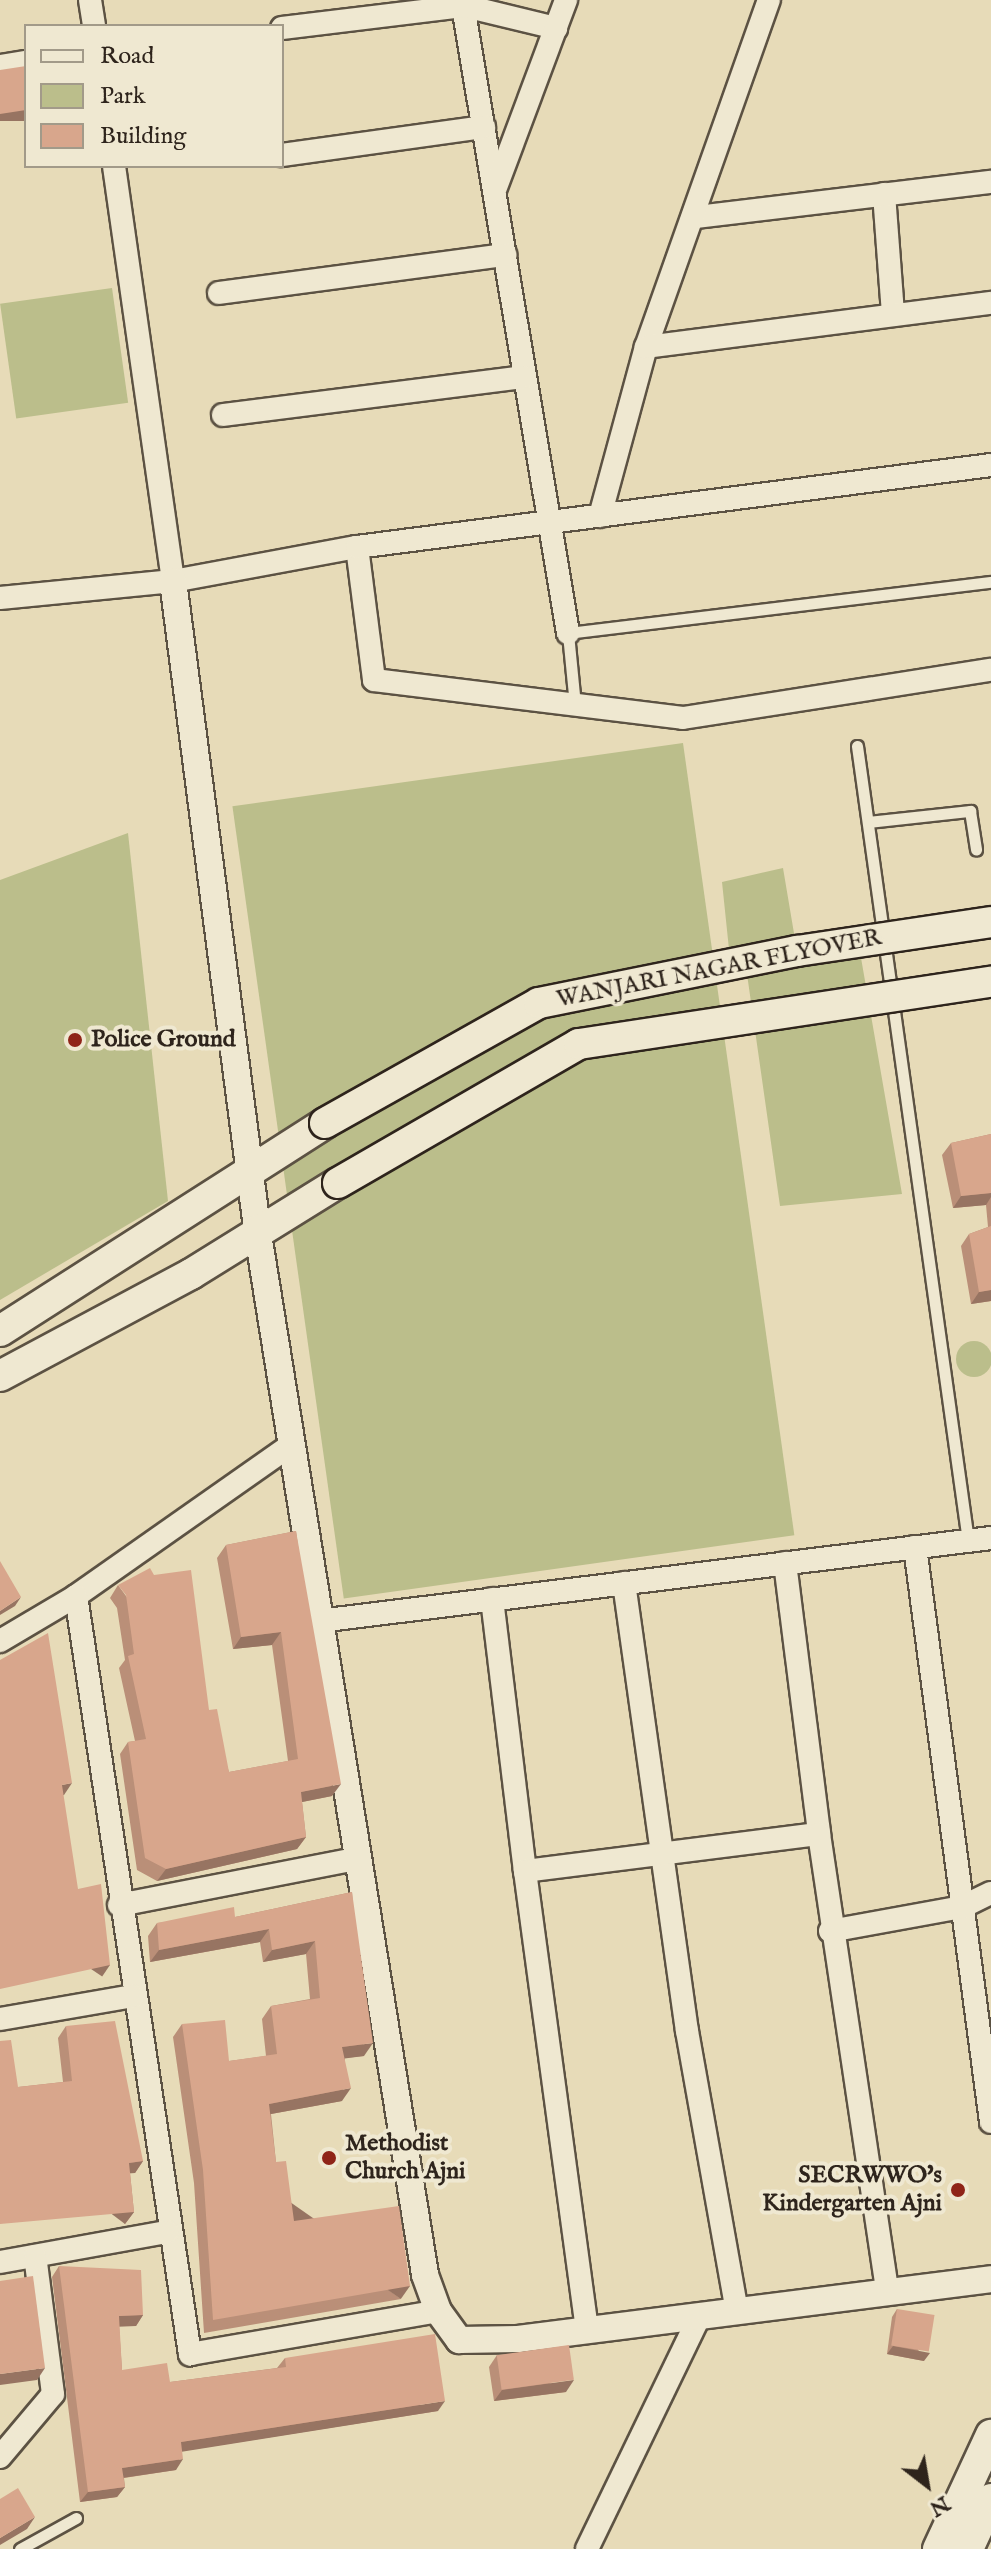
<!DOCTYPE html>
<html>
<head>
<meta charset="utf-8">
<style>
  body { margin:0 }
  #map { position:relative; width:991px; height:2549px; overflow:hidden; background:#e7dbb8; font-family:"IM FELL English",serif }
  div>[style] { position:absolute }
  .green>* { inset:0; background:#bbbe8b; transform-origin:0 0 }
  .round { border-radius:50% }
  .roads { filter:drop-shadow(2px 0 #5c5243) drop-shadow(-2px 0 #5c5243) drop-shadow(0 2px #5c5243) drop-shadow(0 -2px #5c5243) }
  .service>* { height:11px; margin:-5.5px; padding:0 5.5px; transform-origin:5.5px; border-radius:5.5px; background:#efe8d1 }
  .minor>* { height:22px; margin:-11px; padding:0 11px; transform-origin:11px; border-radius:11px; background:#efe8d1 }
  .tertiary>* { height:26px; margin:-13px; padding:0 13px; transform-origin:13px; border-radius:13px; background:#efe8d1 }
  .secondary>* { height:30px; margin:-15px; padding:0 15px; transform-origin:15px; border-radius:15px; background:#efe8d1 }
  .bridges { filter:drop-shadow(2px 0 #2e241c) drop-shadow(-2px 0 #2e241c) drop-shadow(0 2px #2e241c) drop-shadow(0 -2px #2e241c) }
  .secondary-bridge>* { height:30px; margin:-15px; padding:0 15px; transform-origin:15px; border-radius:15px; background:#efe8d1 }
  .wall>* { inset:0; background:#ba8f78 }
  .shaded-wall>* { inset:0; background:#977462; transform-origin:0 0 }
  .building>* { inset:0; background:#d8a68c; transform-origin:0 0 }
  .dots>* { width:22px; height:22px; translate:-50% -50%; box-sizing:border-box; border:4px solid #efe8d1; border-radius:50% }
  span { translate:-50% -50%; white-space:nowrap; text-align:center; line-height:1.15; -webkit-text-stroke:8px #efe8d1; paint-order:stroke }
  .street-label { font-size:24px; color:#2e241c }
  .poi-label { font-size:24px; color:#2e241c; font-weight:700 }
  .left { translate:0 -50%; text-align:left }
  .right { translate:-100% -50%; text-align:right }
  .legend { position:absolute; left:24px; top:24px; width:260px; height:144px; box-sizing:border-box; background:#efe8d1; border:2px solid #a29a89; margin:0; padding:10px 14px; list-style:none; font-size:24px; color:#2e241c }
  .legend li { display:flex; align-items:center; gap:16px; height:40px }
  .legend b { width:40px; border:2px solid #a29a89 }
  .north { position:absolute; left:887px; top:2445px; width:80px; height:80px; -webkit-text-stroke:6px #efe8d1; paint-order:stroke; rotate:149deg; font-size:22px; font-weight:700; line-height:32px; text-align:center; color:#2e241c }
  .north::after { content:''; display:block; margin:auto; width:28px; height:36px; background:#2e241c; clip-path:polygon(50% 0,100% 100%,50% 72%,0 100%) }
</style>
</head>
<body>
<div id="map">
  <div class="green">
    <i style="left:112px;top:288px;width:116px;height:113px;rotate:82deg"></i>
    <i style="left:683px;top:743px;width:800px;height:455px;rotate:82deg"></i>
    <i style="clip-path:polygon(128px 833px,168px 1201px,0 1300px,0 880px)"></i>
    <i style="clip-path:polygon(783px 868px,798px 957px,860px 952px,902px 1194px,780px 1206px,745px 960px,730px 959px,722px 882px)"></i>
    <i class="round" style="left:956px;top:1341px;width:36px;height:36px"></i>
  </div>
  <div class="roads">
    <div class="service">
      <i style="left:575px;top:705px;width:72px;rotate:-95.6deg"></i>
      <i style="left:568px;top:633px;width:426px;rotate:-6.9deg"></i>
      <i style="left:857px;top:746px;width:803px;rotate:82.05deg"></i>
      <i style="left:868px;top:822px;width:103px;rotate:-6.2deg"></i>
      <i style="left:970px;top:811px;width:39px;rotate:81deg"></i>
      <i style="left:20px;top:2549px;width:64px;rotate:-29deg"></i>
    </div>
    <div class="minor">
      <i style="left:90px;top:0;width:26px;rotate:81deg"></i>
      <i style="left:462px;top:0;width:642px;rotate:80.49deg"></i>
      <i style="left:282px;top:28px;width:184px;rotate:-6.9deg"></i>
      <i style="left:465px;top:6px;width:94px;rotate:13.6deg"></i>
      <i style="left:0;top:66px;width:26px;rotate:-9deg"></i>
      <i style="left:282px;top:155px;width:204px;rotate:-7.9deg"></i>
      <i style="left:114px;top:166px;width:419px;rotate:81.9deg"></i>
      <i style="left:495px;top:190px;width:203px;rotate:-69.5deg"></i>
      <i style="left:884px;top:194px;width:121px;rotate:85.7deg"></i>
      <i style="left:696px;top:217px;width:297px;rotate:-6.8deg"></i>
      <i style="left:219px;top:293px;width:289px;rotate:-7.6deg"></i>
      <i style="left:646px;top:347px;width:368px;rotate:-70.5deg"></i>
      <i style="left:223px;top:415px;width:303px;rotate:-7.2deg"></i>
      <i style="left:600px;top:516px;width:175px;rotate:-74.8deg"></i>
      <i style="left:646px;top:347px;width:348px;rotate:-7.3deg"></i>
      <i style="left:357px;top:547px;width:134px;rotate:82.7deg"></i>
      <i style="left:374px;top:680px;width:311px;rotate:7deg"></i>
      <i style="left:683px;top:718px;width:312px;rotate:-8.9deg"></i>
      <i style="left:0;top:598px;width:174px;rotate:-5.6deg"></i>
      <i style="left:173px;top:581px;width:187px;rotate:-10.5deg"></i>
      <i style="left:357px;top:547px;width:639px;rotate:-7.37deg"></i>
      <i style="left:915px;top:1547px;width:580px;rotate:82.47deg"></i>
      <i style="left:785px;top:1563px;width:273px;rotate:82.8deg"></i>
      <i style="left:624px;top:1583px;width:452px;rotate:82deg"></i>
      <i style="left:687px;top:2031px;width:284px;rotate:79.9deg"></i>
      <i style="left:76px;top:1596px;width:263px;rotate:-35.1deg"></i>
      <i style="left:492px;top:1599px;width:274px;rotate:83.1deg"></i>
      <i style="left:525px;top:1871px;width:296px;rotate:-7.2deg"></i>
      <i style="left:819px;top:1834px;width:462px;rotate:81.5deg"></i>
      <i style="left:319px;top:1621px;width:677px;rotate:-7.04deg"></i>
      <i style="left:0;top:1641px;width:88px;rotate:-30.6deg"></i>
      <i style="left:76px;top:1596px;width:767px;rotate:81.45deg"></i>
      <i style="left:190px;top:2354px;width:252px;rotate:-9.8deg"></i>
      <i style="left:525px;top:1871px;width:460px;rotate:82.3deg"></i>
      <i style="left:119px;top:1905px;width:241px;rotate:-11deg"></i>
      <i style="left:830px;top:1931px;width:134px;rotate:-10.3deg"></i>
      <i style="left:962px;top:1907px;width:32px;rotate:-26deg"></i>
      <i style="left:0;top:2019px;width:135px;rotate:-9.8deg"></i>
      <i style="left:0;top:2262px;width:170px;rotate:-10.2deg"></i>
      <i style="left:0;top:2457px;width:82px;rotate:-49.9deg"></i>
      <i style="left:53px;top:2394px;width:139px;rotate:-97.4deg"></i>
      <i style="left:587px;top:2549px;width:258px;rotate:-64.2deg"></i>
    </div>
    <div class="tertiary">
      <i style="left:173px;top:581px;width:652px;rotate:82.6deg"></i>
      <i style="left:257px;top:1228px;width:1060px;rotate:80.88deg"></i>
      <i style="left:425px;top:2275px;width:38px;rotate:70deg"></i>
      <i style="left:438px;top:2311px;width:36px;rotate:54deg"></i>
      <i style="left:459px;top:2340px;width:59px;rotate:-1deg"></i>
      <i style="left:518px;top:2339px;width:477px;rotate:-7.2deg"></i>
    </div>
    <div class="secondary">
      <i style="left:0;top:1331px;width:386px;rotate:-32.6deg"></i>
      <i style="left:0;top:1376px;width:217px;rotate:-28.1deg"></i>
      <i style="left:191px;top:1274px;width:173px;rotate:-31.8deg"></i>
      <i style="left:938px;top:2549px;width:126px;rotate:-65.1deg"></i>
      <i style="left:968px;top:2549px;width:55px;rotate:-65.3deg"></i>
    </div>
  </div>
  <div class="bridges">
    <div class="secondary-bridge">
      <i style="left:325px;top:1123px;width:245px;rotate:-29.3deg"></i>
      <i style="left:539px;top:1003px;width:263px;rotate:-11.4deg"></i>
      <i style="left:797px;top:951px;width:196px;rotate:-8.5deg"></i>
      <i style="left:338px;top:1183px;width:278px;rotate:-30deg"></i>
      <i style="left:579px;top:1044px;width:417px;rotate:-8.6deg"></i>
    </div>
  </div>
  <div class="wall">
    <i style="clip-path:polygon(991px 1134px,991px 1301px,971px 1304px,961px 1246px,969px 1234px,988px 1227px,986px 1205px,953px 1208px,942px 1155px,951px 1143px)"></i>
    <i style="clip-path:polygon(296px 1531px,332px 1796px,302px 1802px,306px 1837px,297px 1849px,157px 1881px,137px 1870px,120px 1754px,128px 1742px,135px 1741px,119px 1668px,125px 1660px,117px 1608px,110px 1598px,118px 1585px,209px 1710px,229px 1772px,288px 1761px,272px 1645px,233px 1649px,217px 1558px,226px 1545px)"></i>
    <i style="clip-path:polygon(352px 1892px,364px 2056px,345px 2058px,342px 2101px,271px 2114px,276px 2162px,294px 2221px,401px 2299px,204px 2333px,194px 2183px,173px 2037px,182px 2024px,229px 2061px,266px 2056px,262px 2019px,271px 2006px,310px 1999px,306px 1954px,263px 1962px,260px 1942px,150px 1962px,148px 1936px,157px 1923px,235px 1917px)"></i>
    <i style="clip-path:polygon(66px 2026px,143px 2161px,135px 2173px,130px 2173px,134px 2212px,125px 2224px,18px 2087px,63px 2082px,58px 2038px)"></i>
    <i style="clip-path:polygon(59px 2266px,143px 2315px,136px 2326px,119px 2326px,122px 2370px,170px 2382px,277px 2368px,285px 2358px,438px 2411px,182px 2451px,176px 2470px,124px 2478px,125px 2487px,117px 2497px,80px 2502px,52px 2277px)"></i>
    <i style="clip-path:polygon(897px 2309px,924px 2361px,887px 2354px,892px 2317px)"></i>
    <i style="clip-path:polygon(497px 2355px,566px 2392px,494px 2401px,489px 2367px)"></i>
  </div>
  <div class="shaded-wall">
    <i style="left:26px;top:110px;width:11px;height:26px;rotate:90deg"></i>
    <i style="clip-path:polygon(991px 1193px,991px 1197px,986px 1205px,953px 1208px,961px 1196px)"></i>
    <i style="clip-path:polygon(991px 1290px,991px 1301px,971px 1304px,979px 1292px)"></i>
    <i style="clip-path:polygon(21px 1597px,15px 1606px,0 1615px,0 1611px)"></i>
    <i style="clip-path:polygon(281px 1632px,272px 1645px,233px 1649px,241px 1637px)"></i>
    <i style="clip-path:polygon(72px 1783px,64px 1795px,54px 1797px,62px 1785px)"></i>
    <i style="clip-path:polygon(341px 1784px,332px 1796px,292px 1804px,301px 1792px)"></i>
    <i style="clip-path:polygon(306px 1837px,297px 1849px,157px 1881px,166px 1869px)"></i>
    <i style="clip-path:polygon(269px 1929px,260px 1942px,150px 1962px,159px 1950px)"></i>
    <i style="clip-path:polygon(315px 1941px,306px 1954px,263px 1962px,272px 1950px)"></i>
    <i style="left:110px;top:1965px;width:14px;height:113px;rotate:124deg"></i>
    <i style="clip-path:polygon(373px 2043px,364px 2056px,333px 2060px,342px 2047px)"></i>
    <i style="clip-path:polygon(351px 2088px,342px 2101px,260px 2116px,269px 2104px)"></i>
    <i style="clip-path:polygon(143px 2161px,135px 2173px,121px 2174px,129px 2163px)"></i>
    <i style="left:134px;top:2212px;width:15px;height:135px;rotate:127deg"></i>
    <i style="left:410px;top:2286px;width:16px;height:200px;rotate:125deg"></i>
    <i style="clip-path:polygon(143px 2315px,136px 2326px,112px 2327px,119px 2316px)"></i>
    <i style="clip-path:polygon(893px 2346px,930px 2353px,924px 2361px,887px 2354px)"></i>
    <i style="clip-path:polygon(45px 2368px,37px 2380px,0 2385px,0 2374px)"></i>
    <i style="clip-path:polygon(574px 2380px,566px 2392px,494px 2401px,502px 2390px)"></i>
    <i style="clip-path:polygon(445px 2401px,438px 2411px,174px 2453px,181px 2442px)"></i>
    <i style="clip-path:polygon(183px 2459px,176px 2470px,115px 2479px,122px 2468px)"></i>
    <i style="clip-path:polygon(125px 2487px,117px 2497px,80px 2502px,88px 2492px)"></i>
    <i style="clip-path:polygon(35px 2517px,27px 2529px,0 2545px,0 2538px)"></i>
  </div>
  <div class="building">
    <i style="clip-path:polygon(26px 66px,26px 110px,0 114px,0 70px)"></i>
    <i style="clip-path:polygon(991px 1134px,991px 1193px,961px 1196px,951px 1143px)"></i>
    <i style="clip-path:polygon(991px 1226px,991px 1290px,979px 1292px,969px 1234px)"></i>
    <i style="clip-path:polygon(296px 1531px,341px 1784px,301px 1792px,306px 1837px,166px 1869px,145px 1858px,128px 1742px,146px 1739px,128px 1656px,134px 1654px,126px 1595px,118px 1585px,150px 1568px,154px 1575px,191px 1570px,209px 1710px,217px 1709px,229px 1772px,298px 1759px,281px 1632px,241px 1637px,226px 1545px)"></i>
    <i style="clip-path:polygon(0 1561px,21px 1597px,0 1611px)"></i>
    <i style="clip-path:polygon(48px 1633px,72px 1783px,62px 1785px,78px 1889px,101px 1884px,110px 1965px,0 1989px,0 1660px)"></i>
    <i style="clip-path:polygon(352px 1892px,373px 2043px,342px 2047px,351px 2088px,269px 2104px,276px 2162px,286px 2161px,294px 2221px,399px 2206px,410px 2286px,213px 2320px,203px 2170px,182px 2024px,225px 2020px,229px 2061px,277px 2054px,271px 2006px,320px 1998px,315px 1941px,272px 1950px,269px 1929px,159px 1950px,157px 1923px,234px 1907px,235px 1917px)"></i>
    <i style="clip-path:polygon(115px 2021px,143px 2161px,129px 2163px,134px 2212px,0 2224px,0 2041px,11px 2040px,18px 2087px,72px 2081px,66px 2026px)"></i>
    <i style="clip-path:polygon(59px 2266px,141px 2270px,143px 2315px,119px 2316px,122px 2370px,167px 2363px,170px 2382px,286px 2367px,285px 2358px,435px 2334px,445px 2401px,181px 2442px,183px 2459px,122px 2468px,125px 2487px,88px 2492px)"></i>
    <i style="clip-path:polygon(33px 2276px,45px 2368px,0 2374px,0 2281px)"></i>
    <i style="left:897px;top:2309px;width:38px;height:37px;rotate:9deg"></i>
    <i style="left:569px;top:2345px;width:35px;height:73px;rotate:82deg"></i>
    <i style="clip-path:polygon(18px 2488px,35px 2517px,0 2538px,0 2499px)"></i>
  </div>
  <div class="dots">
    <i style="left:75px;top:1040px;background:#8f2418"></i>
    <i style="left:329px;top:2158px;background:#8f2418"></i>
    <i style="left:958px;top:2190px;background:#8f2418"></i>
  </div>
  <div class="street-label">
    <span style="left:719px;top:969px;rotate:-11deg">WANJARI NAGAR FLYOVER</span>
  </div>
  <div class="poi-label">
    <span class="left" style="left:91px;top:1040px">Police Ground</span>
    <span class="left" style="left:345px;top:2158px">Methodist<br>Church Ajni</span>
    <span class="right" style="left:942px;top:2190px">SECRWWO's<br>Kindergarten Ajni</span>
  </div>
  <ul class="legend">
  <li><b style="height:10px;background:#efe8d1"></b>Road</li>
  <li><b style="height:22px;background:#bbbe8b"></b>Park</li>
  <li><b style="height:22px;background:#d8a68c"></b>Building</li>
  </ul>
  <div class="north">N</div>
</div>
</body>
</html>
